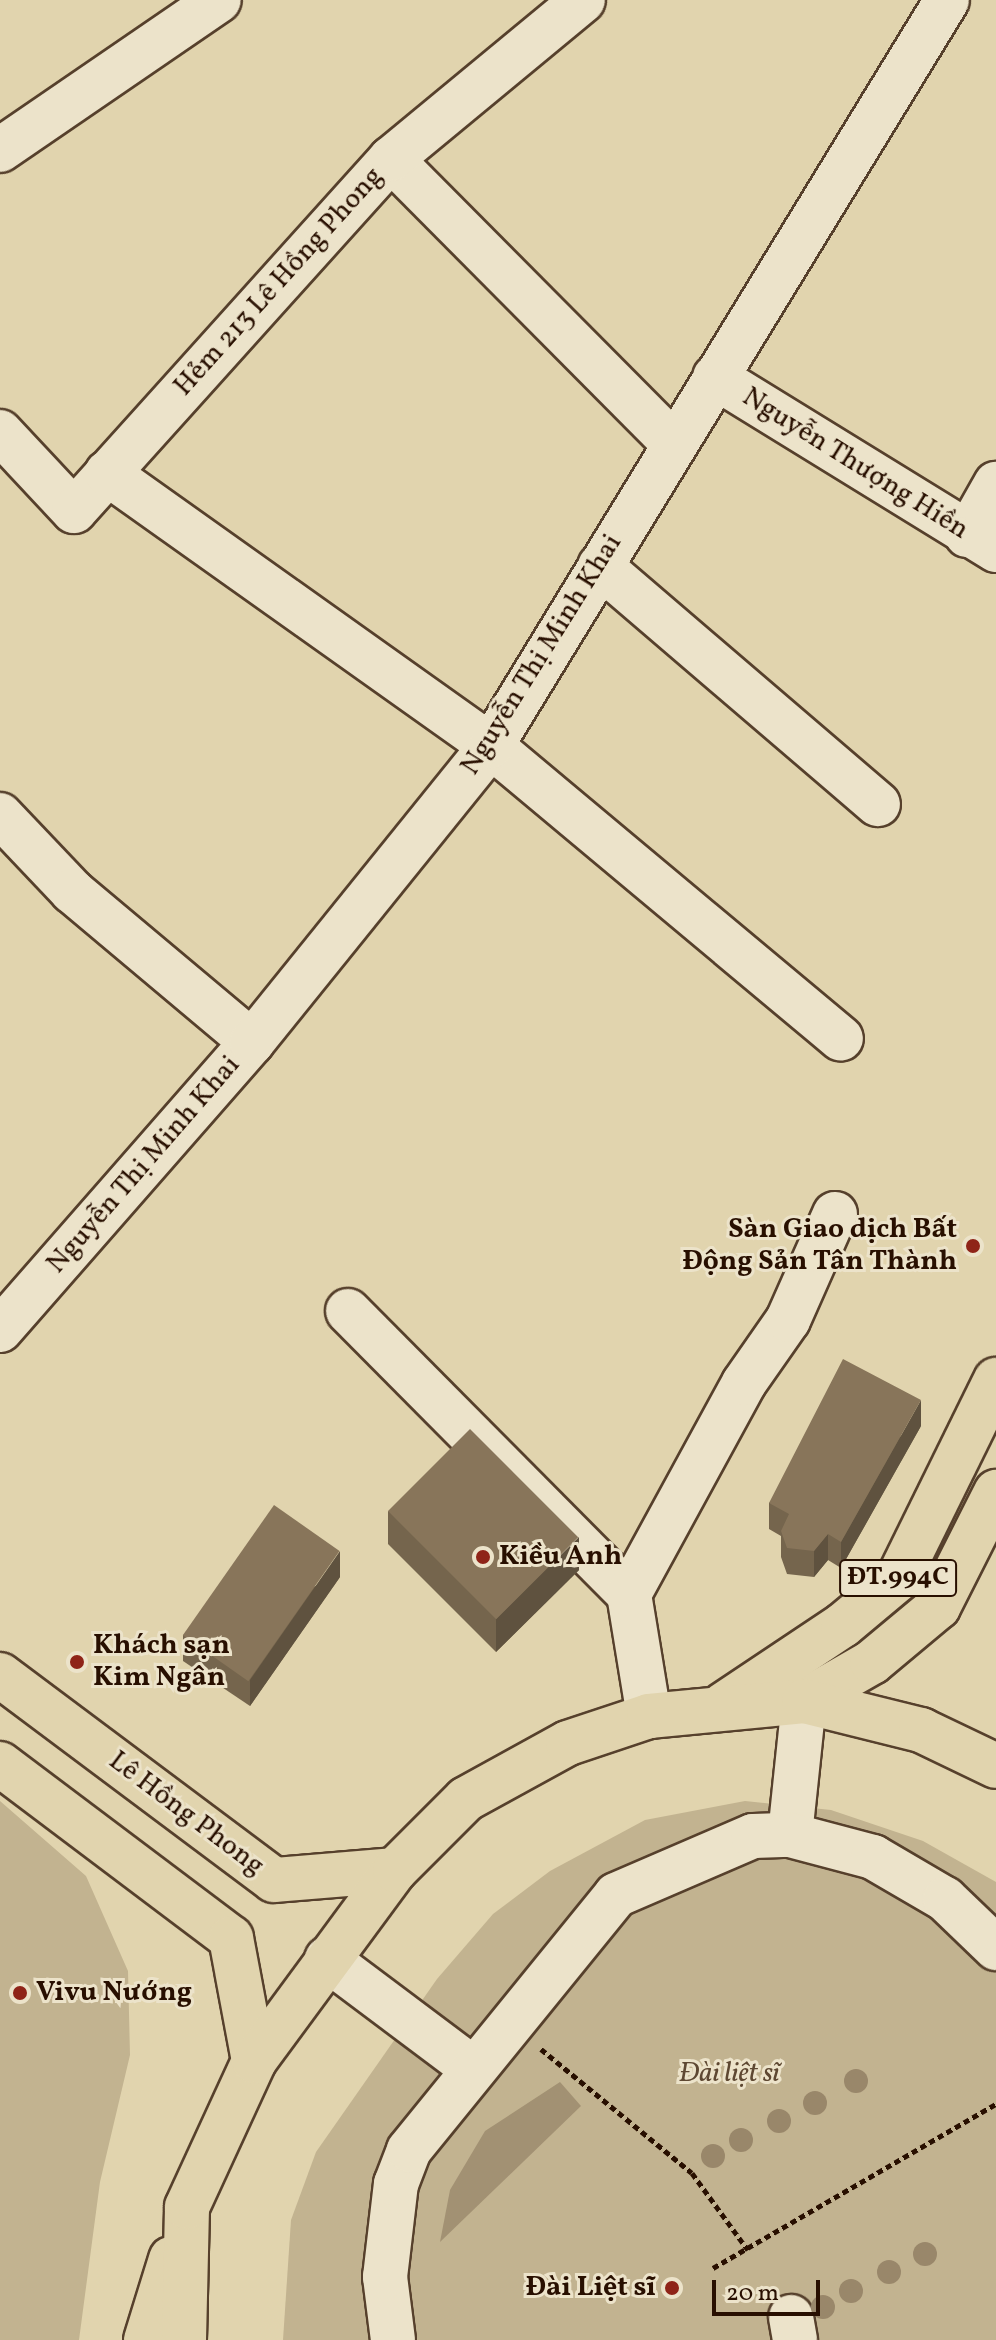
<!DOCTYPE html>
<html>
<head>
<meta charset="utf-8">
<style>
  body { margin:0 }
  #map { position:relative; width:996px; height:2340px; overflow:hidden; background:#e1d4ae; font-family:Vollkorn,serif }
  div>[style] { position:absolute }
  .green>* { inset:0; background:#c2b390 }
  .water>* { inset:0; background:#a29173 }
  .path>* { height:5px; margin-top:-2.5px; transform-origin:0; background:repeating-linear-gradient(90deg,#280f00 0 6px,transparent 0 10px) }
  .roads { filter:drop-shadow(2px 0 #56402c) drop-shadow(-2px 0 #56402c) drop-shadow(0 2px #56402c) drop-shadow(0 -2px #56402c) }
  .minor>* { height:44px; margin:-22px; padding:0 22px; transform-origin:22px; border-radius:22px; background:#ece3ca }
  .major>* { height:44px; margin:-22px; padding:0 22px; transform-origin:22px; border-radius:22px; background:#e1d4ae }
  .trees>* { width:24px; height:24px; margin:-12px; border-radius:50%; background:#99876a }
  .wall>* { inset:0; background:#75654d }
  .shaded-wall>* { inset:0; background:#5f523f }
  .building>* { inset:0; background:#88755a; transform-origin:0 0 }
  .dots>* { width:22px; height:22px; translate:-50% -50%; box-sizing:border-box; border:4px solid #ece3ca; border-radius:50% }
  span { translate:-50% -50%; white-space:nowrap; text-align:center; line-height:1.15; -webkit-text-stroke:6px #ece3ca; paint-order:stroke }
  .shield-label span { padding:2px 6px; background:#ece3ca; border:2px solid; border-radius:6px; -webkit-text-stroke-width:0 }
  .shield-label { font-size:26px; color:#280f00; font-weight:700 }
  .street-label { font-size:28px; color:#280f00 }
  .poi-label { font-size:28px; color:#280f00; font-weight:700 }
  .right { translate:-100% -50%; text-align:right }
  .left { translate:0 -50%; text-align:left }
  .park-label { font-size:28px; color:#5e4832; font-style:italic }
  .scale { position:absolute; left:712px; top:2280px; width:108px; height:36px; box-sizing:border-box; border:4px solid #280f00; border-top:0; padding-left:10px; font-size:24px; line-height:28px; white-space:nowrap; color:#280f00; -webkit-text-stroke:6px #ece3ca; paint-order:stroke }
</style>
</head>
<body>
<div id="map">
  <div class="green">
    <i style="clip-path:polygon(0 1801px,86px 1876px,128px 1971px,130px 2055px,100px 2182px,79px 2340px,0 2340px)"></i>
    <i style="clip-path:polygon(745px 1801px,831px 1810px,923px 1841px,996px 1882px,996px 2340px,283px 2340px,291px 2220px,316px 2152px,437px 1979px,493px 1914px,550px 1871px,645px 1820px)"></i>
  </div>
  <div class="water">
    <i style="clip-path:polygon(560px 2082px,581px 2106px,440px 2242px,450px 2190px,485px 2131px)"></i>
  </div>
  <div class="path">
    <i style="left:541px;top:2049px;width:195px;rotate:39.4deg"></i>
    <i style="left:692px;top:2173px;width:95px;rotate:54deg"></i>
    <i style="left:713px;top:2268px;width:327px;rotate:-30.1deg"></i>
  </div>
  <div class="roads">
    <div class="minor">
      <i style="left:0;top:150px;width:265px;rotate:-34.4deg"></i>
      <i style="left:391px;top:159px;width:402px;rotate:45.2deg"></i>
      <i style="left:715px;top:377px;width:330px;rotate:31.6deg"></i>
      <i style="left:0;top:432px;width:108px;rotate:46.9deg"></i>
      <i style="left:74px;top:511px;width:474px;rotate:-48deg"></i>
      <i style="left:391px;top:159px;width:249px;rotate:-39.6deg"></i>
      <i style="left:107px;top:473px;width:471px;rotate:35.4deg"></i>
      <i style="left:491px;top:746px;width:456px;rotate:39.9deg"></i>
      <i style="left:967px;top:535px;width:59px;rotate:-60.4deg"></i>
      <i style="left:600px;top:566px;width:366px;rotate:40.6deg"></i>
      <i style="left:0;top:815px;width:105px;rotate:46.5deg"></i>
      <i style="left:72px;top:891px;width:235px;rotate:40deg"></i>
      <i style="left:348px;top:1311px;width:399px;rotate:45.2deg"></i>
      <i style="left:629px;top:1594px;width:124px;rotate:80.7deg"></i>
      <i style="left:0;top:1330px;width:383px;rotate:-48.8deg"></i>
      <i style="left:252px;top:1042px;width:380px;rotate:-51.1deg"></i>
      <i style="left:491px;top:746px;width:874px;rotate:-58.56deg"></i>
      <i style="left:629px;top:1594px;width:240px;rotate:-61.4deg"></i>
      <i style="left:744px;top:1383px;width:77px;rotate:-55.1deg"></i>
      <i style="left:788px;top:1320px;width:116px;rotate:-66.1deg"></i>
      <i style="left:790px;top:1835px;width:135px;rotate:-84deg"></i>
      <i style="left:327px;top:1959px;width:181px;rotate:36.9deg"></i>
      <i style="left:791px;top:2317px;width:23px;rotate:80deg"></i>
      <i style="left:393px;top:2340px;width:64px;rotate:-97.2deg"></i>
      <i style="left:385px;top:2277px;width:94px;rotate:-83.3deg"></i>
      <i style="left:396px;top:2184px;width:36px;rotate:-69deg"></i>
      <i style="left:409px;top:2150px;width:328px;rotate:-50.9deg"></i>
      <i style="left:616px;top:1895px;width:149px;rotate:-23.3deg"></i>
      <i style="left:753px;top:1836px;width:37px;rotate:-2deg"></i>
      <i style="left:790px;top:1835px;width:86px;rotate:14.8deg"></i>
      <i style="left:873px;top:1857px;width:83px;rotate:30.3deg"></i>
      <i style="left:945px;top:1899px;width:71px;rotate:43.9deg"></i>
    </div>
    <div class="major">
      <i style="left:0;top:1675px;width:342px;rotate:36.8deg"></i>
      <i style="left:274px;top:1880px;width:121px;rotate:-4.7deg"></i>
      <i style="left:804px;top:1701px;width:78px;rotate:-29.8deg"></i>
      <i style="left:872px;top:1662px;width:86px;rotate:-39.8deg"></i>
      <i style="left:938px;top:1607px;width:129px;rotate:-63.2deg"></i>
      <i style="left:723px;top:1705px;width:144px;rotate:-33.7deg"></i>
      <i style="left:843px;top:1625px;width:72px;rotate:-39.9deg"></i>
      <i style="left:898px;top:1579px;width:222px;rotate:-63.8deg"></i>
      <i style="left:0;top:1764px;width:289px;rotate:37deg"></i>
      <i style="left:231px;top:1938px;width:125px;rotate:79.4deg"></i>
      <i style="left:146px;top:2340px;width:85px;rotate:-72.8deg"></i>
      <i style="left:184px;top:2340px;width:133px;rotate:-88.7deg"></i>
      <i style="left:187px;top:2207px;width:161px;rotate:-65.3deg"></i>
      <i style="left:254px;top:2061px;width:237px;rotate:-53.6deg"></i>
      <i style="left:395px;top:1870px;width:100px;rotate:-45deg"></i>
      <i style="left:466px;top:1799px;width:116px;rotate:-28.8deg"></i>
      <i style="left:568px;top:1743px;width:85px;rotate:-18.4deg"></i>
      <i style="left:649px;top:1716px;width:156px;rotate:-5.5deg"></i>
      <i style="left:804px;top:1701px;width:121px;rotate:13.9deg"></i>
      <i style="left:921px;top:1730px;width:83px;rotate:25.6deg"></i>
    </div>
  </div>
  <div class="trees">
    <i style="left:856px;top:2081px"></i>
    <i style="left:815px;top:2103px"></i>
    <i style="left:779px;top:2121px"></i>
    <i style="left:741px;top:2140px"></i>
    <i style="left:713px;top:2156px"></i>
    <i style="left:925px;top:2254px"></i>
    <i style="left:889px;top:2272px"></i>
    <i style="left:851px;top:2291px"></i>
    <i style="left:823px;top:2307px"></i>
  </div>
  <div class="wall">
    <i style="clip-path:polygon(921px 1426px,841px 1568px,828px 1560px,814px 1577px,787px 1574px,781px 1557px,781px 1536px,769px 1529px,769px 1503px)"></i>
    <i style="clip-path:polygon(388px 1511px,579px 1570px,496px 1652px,388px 1544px)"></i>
    <i style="clip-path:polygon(340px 1577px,250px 1706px,183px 1661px,183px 1635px)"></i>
  </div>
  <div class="shaded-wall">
    <i style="clip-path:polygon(921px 1400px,921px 1426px,841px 1568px,841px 1542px)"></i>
    <i style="clip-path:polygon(828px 1534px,828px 1560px,814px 1577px,814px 1551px)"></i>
    <i style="clip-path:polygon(579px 1537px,579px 1570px,496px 1652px,496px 1619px)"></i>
    <i style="clip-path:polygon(340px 1551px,340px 1577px,250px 1706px,250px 1680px)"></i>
  </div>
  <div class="building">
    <i style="clip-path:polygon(843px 1359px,921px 1400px,841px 1542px,828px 1534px,814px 1551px,787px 1548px,781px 1531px,789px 1514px,769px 1503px)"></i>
    <i style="left:470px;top:1429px;width:153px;height:116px;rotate:45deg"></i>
    <i style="left:274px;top:1505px;width:80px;height:159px;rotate:35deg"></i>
  </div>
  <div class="dots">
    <i style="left:973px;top:1246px;background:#8f2418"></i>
    <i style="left:483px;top:1557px;background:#8f2418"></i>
    <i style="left:77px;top:1662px;background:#8f2418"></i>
    <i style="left:20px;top:1993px;background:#8f2418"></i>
    <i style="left:672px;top:2288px;background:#8f2418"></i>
  </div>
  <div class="shield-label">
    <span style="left:898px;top:1578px">ĐT.994C</span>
  </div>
  <div class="street-label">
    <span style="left:279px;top:282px;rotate:-48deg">Hẻm 213 Lê Hồng Phong</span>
    <span style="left:855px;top:464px;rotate:32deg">Nguyễn Thượng Hiền</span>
    <span style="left:542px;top:655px;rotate:-58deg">Nguyễn Thị Minh Khai</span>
    <span style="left:144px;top:1165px;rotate:-49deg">Nguyễn Thị Minh Khai</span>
    <span style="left:186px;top:1814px;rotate:37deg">Lê Hồng Phong</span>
  </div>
  <div class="poi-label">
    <span class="right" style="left:957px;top:1246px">Sàn Giao dịch Bất<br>Động Sản Tân Thành</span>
    <span class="left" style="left:499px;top:1557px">Kiều Anh</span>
    <span class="left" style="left:93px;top:1662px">Khách sạn<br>Kim Ngân</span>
    <span class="left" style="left:36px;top:1993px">Vivu Nướng</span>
    <span class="right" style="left:656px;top:2288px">Đài Liệt sĩ</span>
  </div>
  <div class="park-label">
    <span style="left:729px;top:2074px">Đài liệt sĩ</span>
  </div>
  <div class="scale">20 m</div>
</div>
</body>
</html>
